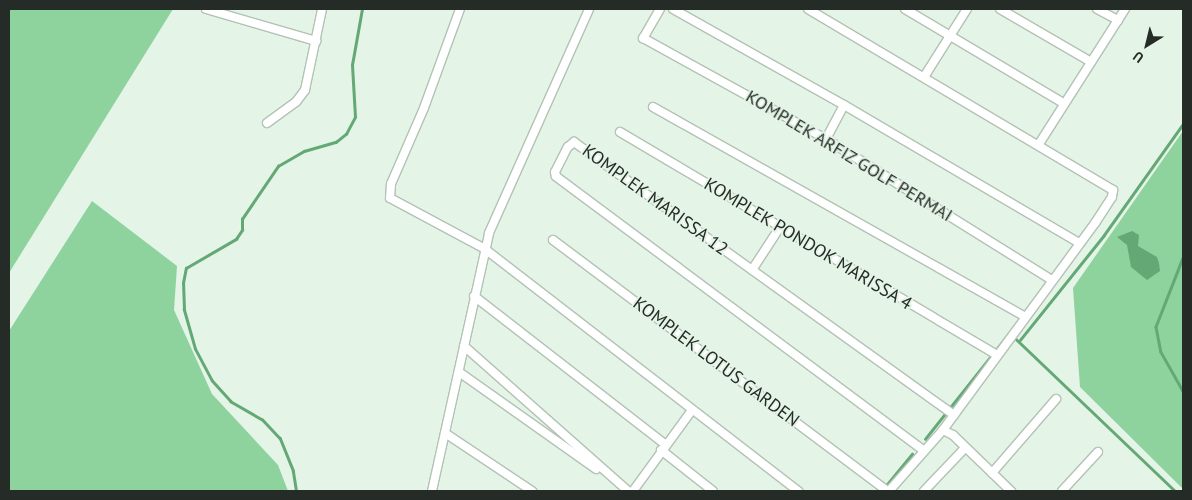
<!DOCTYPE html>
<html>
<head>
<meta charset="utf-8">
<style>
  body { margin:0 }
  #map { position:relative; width:1192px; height:500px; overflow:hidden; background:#e4f4e7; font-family:"PT Sans",sans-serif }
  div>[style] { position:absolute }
  .green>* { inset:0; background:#8ed29e }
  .water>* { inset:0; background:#63a875 }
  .stream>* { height:2.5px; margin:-1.25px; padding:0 1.25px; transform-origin:1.25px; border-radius:1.25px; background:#63a875 }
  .roads { filter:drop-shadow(1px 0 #b2c2b5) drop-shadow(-1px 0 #b2c2b5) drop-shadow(0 1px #b2c2b5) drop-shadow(0 -1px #b2c2b5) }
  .minor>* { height:8px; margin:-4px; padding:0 4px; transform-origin:4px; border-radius:4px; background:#fff }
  span { translate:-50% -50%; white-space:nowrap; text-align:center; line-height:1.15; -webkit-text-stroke:4px #e4f4e7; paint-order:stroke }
  .street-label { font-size:18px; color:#252b26 }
  .frame { position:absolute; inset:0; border:10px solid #252b26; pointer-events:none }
  .north { position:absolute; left:1122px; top:20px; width:50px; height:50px; -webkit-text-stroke:4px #e4f4e7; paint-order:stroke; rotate:216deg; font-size:14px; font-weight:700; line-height:20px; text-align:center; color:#252b26 }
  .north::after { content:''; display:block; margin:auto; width:18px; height:22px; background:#252b26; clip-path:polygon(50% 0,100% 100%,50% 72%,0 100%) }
</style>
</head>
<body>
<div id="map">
  <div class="green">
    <i style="clip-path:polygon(9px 9px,173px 9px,9px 273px)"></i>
    <i style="clip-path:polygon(1183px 131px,1183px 489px,1080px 387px,1073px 288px)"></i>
    <i style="clip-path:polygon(92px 201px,177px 266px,174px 310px,212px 394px,278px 465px,288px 491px,9px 491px,9px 331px)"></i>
  </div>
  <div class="water">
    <i style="clip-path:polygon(1132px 231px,1139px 235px,1138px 246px,1157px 257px,1159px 263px,1160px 271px,1147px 280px,1131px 267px,1127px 245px,1117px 237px)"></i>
  </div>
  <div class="stream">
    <i style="left:1183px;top:258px;width:74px;rotate:111.4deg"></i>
    <i style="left:1156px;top:327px;width:25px;rotate:79deg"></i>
    <i style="left:1161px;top:352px;width:45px;rotate:60.6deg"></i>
    <i style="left:1013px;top:336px;width:224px;rotate:43.7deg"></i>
    <i style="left:1020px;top:340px;width:134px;rotate:-51.3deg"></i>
    <i style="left:1104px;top:235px;width:136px;rotate:-54.6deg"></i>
    <i style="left:925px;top:439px;width:132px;rotate:-51.5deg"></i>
    <i style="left:884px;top:488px;width:44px;rotate:-50.5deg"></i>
    <i style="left:296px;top:491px;width:20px;rotate:-99deg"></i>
    <i style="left:293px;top:471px;width:35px;rotate:-112deg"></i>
    <i style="left:280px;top:439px;width:26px;rotate:-133deg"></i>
    <i style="left:262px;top:420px;width:36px;rotate:-150deg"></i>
    <i style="left:231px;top:402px;width:28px;rotate:-132deg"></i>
    <i style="left:212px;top:381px;width:36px;rotate:-118deg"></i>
    <i style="left:195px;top:349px;width:41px;rotate:-105.8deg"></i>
    <i style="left:184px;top:310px;width:27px;rotate:-92deg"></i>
    <i style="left:183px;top:283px;width:15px;rotate:-79deg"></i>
    <i style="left:186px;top:268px;width:58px;rotate:-30.1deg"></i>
    <i style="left:236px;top:239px;width:11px;rotate:-56deg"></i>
    <i style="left:242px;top:230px;width:11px;rotate:-90deg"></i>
    <i style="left:242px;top:219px;width:64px;rotate:-55.8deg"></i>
    <i style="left:278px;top:166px;width:30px;rotate:-30deg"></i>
    <i style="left:304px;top:151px;width:33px;rotate:-16deg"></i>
    <i style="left:336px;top:142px;width:13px;rotate:-39deg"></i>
    <i style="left:346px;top:134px;width:19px;rotate:-62deg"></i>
    <i style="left:355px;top:117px;width:52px;rotate:-93.3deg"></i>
    <i style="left:352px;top:65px;width:57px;rotate:-79.9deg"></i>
  </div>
  <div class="roads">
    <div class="minor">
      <i style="left:206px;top:9px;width:115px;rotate:16.2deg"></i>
      <i style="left:460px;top:9px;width:105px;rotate:110deg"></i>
      <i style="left:424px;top:108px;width:83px;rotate:113.5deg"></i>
      <i style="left:391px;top:184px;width:14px;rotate:94deg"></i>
      <i style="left:390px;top:198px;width:108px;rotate:28.2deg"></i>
      <i style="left:485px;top:249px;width:396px;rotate:37.7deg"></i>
      <i style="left:660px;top:9px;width:34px;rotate:120deg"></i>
      <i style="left:643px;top:38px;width:209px;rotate:28.9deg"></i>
      <i style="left:826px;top:139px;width:266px;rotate:32deg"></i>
      <i style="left:673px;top:9px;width:196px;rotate:29.3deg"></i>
      <i style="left:808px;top:9px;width:355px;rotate:30.7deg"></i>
      <i style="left:1113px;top:190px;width:7px;rotate:98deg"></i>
      <i style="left:1112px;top:197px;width:31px;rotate:123deg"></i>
      <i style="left:1095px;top:223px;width:257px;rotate:126.3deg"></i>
      <i style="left:905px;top:9px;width:184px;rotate:30.7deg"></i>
      <i style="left:1000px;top:9px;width:105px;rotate:30.2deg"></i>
      <i style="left:1097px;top:9px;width:24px;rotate:28deg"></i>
      <i style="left:924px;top:77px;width:80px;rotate:-57.7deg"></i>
      <i style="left:653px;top:107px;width:427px;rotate:29.4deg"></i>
      <i style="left:267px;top:123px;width:36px;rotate:-36deg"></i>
      <i style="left:296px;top:102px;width:15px;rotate:-53deg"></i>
      <i style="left:305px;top:90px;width:83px;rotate:-78.1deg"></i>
      <i style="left:620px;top:132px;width:438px;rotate:30.6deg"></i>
      <i style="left:826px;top:139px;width:38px;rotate:-62deg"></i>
      <i style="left:844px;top:105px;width:273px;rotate:30.4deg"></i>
      <i style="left:1039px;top:144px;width:160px;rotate:-57.5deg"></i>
      <i style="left:553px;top:240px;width:418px;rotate:36.9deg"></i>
      <i style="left:752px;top:270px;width:51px;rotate:-56.9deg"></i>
      <i style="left:474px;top:296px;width:242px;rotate:37.8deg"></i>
      <i style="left:464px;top:346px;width:219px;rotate:41.5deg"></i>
      <i style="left:459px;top:372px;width:168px;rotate:35.3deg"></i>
      <i style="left:445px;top:433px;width:105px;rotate:33.7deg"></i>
      <i style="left:661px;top:450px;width:66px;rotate:38.3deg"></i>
      <i style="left:923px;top:450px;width:458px;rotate:-143.3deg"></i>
      <i style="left:556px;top:176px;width:4px;rotate:-104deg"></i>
      <i style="left:555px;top:172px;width:28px;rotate:-63deg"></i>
      <i style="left:568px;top:147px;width:8px;rotate:-40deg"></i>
      <i style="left:574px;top:142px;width:468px;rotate:35.7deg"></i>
      <i style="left:992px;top:473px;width:98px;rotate:-49.1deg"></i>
      <i style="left:432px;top:491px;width:264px;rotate:-77.5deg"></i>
      <i style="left:489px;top:233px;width:245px;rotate:-65.9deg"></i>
      <i style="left:633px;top:491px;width:100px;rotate:-53.9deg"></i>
      <i style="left:889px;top:491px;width:81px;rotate:-48.5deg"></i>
      <i style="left:943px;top:430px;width:11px;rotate:27deg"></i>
      <i style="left:953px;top:435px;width:81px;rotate:44deg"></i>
      <i style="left:924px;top:491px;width:59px;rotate:-46.4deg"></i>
      <i style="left:1062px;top:491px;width:53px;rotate:-47.3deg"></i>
    </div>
  </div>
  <div class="street-label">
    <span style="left:849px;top:156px;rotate:31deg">KOMPLEK ARFIZ GOLF PERMAI</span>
    <span style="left:655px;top:200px;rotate:36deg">KOMPLEK MARISSA 12</span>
    <span style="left:808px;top:244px;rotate:31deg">KOMPLEK PONDOK MARISSA 4</span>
    <span style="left:716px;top:362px;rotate:37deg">KOMPLEK LOTUS GARDEN</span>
  </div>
  <div class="frame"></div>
  <div class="north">U</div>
</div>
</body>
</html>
